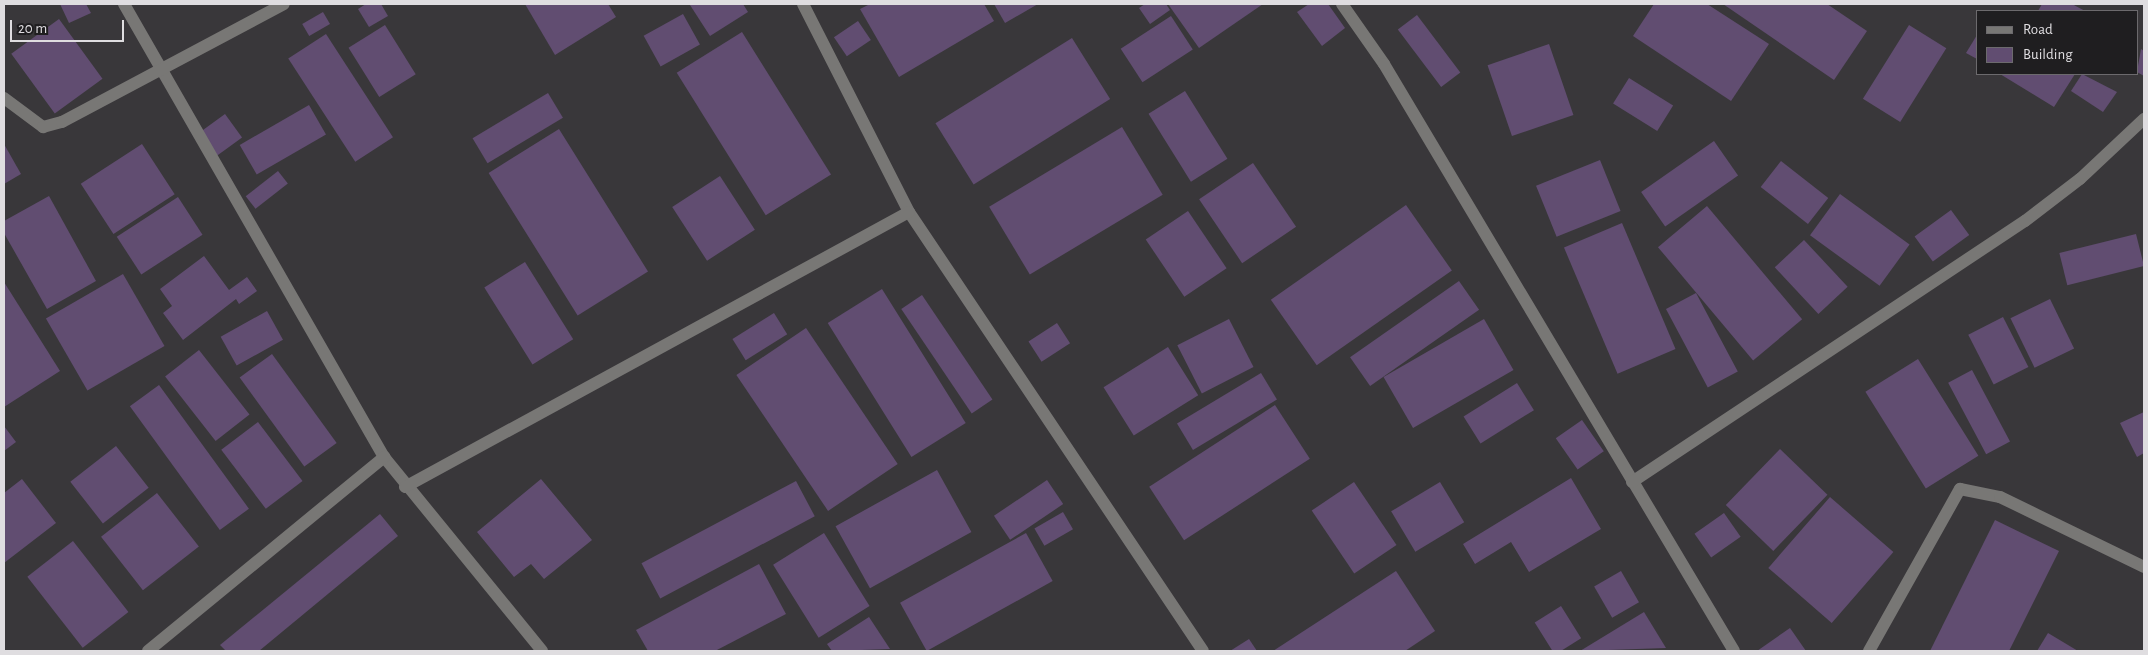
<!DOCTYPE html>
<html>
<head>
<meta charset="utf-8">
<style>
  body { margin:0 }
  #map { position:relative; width:2148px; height:655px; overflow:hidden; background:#39373a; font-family:"Alegreya Sans",sans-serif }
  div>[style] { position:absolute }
  .building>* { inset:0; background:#614d71; transform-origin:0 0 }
  .minor>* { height:12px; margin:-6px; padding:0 6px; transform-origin:6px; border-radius:6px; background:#787775 }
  span { translate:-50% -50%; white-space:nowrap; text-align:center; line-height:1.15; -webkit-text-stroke:5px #1f1e20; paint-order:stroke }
  .frame { position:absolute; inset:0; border:5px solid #dfdde0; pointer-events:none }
  .legend { position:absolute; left:1976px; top:10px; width:162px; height:65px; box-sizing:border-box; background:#1f1e20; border:1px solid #6c6a6d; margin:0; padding:6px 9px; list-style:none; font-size:15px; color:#dfdde0 }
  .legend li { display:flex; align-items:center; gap:10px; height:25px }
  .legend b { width:25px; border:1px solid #6c6a6d }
  .scale { position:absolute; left:10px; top:20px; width:114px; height:22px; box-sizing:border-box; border:2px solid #dfdde0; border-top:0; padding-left:6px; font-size:15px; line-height:18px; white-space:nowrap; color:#dfdde0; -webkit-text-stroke:4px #1f1e20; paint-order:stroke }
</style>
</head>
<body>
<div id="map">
  <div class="building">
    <i style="clip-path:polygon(60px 4px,86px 4px,91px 13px,69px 23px)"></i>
    <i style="clip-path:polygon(366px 4px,381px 4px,388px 16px,369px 27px,358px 9px)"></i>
    <i style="clip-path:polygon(525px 4px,608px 4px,616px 17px,555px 55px)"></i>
    <i style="clip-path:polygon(743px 4px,748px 12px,710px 36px,690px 5px)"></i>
    <i style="clip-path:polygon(870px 4px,984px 4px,994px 21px,899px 77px,860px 9px)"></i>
    <i style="clip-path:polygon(994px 4px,1038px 4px,1005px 23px)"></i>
    <i style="clip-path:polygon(1145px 4px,1166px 4px,1170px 10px,1150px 24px,1139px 8px)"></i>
    <i style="clip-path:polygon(1168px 4px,1263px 4px,1199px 48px)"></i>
    <i style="clip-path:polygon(1309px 4px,1328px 4px,1345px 28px,1322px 46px,1297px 12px)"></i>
    <i style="clip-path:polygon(1654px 4px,1707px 4px,1769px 44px,1731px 101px,1633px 36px)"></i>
    <i style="clip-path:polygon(1723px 4px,1827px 4px,1867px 31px,1834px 80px)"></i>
    <i style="clip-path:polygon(2042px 4px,2072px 4px,2085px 11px,2038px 11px)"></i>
    <i style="left:323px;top:12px;width:14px;height:24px;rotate:60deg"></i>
    <i style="left:683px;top:14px;width:35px;height:45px;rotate:61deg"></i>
    <i style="left:1417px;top:15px;width:72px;height:24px;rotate:53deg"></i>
    <i style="left:1171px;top:16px;width:40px;height:60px;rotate:57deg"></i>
    <i style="left:59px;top:19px;width:74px;height:59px;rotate:54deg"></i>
    <i style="left:858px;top:21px;width:23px;height:29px;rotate:56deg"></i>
    <i style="left:385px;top:25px;width:58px;height:43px;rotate:58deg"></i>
    <i style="left:1909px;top:25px;width:44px;height:87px;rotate:32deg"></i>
    <i style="left:742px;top:32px;width:168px;height:77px;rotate:58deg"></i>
    <i style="left:326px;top:34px;width:123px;height:45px;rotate:57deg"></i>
    <i style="clip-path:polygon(1977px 35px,1977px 59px,1966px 53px)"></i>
    <i style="left:1072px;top:38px;width:72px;height:161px;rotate:58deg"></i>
    <i style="left:1549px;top:44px;width:75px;height:65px;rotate:71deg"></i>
    <i style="clip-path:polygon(2141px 49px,2144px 51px,2144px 76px,2137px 72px)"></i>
    <i style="clip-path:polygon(2000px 74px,2075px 74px,2054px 107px)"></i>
    <i style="clip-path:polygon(2082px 74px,2117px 92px,2103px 112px,2071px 91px)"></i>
    <i style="left:1629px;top:78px;width:52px;height:30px;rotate:32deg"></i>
    <i style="left:1185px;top:91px;width:80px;height:43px;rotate:58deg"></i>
    <i style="left:548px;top:93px;width:29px;height:88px;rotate:59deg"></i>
    <i style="left:309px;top:105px;width:34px;height:80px;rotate:60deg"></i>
    <i style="left:225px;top:114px;width:29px;height:34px;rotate:54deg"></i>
    <i style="left:1122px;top:127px;width:79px;height:155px;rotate:59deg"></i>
    <i style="left:559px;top:129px;width:168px;height:83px;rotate:58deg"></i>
    <i style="left:1714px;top:141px;width:42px;height:89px;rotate:55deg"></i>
    <i style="clip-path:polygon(4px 144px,21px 174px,4px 184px)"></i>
    <i style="left:142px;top:144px;width:60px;height:73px;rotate:57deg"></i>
    <i style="left:1600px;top:160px;width:55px;height:69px;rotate:68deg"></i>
    <i style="left:1781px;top:161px;width:60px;height:33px;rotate:38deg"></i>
    <i style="left:1253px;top:163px;width:77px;height:65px;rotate:56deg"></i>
    <i style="left:278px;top:171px;width:16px;height:41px;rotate:52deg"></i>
    <i style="left:720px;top:176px;width:64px;height:57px;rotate:57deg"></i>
    <i style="left:1840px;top:194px;width:86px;height:51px;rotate:36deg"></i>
    <i style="clip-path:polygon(49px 196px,96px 281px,47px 309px,4px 233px,4px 221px)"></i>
    <i style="left:178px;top:197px;width:45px;height:73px;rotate:57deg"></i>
    <i style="left:1406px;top:205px;width:80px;height:165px;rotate:55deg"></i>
    <i style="left:1707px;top:206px;width:148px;height:64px;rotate:50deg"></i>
    <i style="left:1951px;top:210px;width:31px;height:45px;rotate:54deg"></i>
    <i style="left:1188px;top:211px;width:69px;height:51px;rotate:56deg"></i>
    <i style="left:1622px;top:223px;width:137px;height:63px;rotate:67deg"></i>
    <i style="left:2136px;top:234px;width:33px;height:79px;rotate:76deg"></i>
    <i style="left:1804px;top:240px;width:64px;height:40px;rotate:47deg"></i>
    <i style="clip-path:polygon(204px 256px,229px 290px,247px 277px,257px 291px,239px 304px,236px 299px,183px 340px,163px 313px,172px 306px,160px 289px)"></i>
    <i style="left:525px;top:262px;width:91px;height:48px;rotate:58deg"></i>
    <i style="left:123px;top:274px;width:83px;height:89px;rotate:60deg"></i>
    <i style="left:1459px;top:281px;width:35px;height:133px;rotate:55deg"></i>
    <i style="clip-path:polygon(4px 282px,60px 371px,4px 407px)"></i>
    <i style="left:882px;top:289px;width:158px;height:64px;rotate:58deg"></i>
    <i style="left:1696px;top:293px;width:89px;height:34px;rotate:62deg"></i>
    <i style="left:922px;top:295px;width:126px;height:25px;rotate:56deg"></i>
    <i style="left:2050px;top:299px;width:55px;height:44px;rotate:64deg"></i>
    <i style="left:267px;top:311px;width:33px;height:53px;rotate:61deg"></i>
    <i style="left:774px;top:313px;width:25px;height:49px;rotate:58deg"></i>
    <i style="left:2003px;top:317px;width:56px;height:39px;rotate:63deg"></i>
    <i style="left:1229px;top:319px;width:54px;height:58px;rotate:63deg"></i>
    <i style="left:1484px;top:319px;width:59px;height:116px;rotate:60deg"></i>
    <i style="left:1057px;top:323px;width:24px;height:34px;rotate:57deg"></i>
    <i style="left:806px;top:328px;width:164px;height:84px;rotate:56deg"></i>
    <i style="left:1168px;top:347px;width:57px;height:76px;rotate:58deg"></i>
    <i style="left:199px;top:350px;width:82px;height:43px;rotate:52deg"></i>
    <i style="left:272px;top:354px;width:110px;height:40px;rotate:54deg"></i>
    <i style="left:1918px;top:359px;width:114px;height:62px;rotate:58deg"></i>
    <i style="left:1972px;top:370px;width:81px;height:27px;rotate:62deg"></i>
    <i style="left:1261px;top:373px;width:31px;height:98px;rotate:59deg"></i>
    <i style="left:1517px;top:383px;width:32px;height:63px;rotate:58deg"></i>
    <i style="left:159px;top:385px;width:153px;height:36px;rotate:54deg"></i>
    <i style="left:1275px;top:405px;width:64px;height:150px;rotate:57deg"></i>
    <i style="clip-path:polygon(2144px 412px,2144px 453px,2137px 457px,2120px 423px)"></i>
    <i style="left:1582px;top:420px;width:38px;height:32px;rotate:55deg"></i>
    <i style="left:258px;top:422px;width:74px;height:46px;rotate:53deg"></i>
    <i style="clip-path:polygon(4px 426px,16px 442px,4px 451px)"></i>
    <i style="left:116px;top:446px;width:53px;height:58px;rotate:52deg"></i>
    <i style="left:1780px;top:449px;width:66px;height:78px;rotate:44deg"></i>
    <i style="left:937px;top:470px;width:71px;height:116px;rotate:61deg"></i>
    <i style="clip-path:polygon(1571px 478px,1601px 529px,1529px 572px,1511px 542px,1475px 564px,1463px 544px)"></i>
    <i style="clip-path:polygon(22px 479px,56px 523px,4px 563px,4px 493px)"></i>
    <i style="clip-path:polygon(541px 479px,592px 540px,544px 579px,531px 564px,514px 577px,477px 532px)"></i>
    <i style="left:1047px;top:480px;width:29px;height:64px;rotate:56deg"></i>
    <i style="left:796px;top:481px;width:40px;height:175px;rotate:62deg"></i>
    <i style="left:1354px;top:482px;width:76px;height:51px;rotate:56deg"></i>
    <i style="left:1440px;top:482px;width:47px;height:57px;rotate:59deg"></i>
    <i style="left:157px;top:493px;width:68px;height:71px;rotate:52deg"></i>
    <i style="left:1830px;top:497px;width:84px;height:94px;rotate:41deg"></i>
    <i style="left:1063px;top:512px;width:20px;height:33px;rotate:60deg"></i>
    <i style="left:1724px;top:513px;width:29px;height:36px;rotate:55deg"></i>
    <i style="clip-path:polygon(380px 514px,398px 536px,259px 651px,226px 651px,220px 645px)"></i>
    <i style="clip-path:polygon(1995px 520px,2059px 551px,2009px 651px,1930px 651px)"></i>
    <i style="left:824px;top:533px;width:86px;height:60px;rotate:58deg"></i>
    <i style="left:1026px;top:533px;width:55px;height:144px;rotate:61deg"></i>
    <i style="left:73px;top:541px;width:90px;height:58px;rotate:52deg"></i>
    <i style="clip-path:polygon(759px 564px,786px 614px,715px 651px,648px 651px,636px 630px)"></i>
    <i style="clip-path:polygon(1396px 571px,1435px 631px,1405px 651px,1273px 651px)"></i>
    <i style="left:1621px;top:571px;width:36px;height:31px;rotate:60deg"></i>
    <i style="left:1561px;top:606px;width:38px;height:31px;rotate:58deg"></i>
    <i style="clip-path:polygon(1644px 612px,1666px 648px,1580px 651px)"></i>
    <i style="clip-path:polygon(869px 617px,890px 649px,832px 651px,827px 644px)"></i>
    <i style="clip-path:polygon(1790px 628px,1806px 651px,1757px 651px)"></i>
    <i style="clip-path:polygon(2048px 633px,2078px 651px,2037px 651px)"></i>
    <i style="clip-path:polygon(1249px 639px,1257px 651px,1230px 651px)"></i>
  </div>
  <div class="minor">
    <i style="left:124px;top:4px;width:522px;rotate:60.15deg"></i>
    <i style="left:384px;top:457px;width:250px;rotate:50.8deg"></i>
    <i style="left:803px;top:4px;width:233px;rotate:63deg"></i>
    <i style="left:909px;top:212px;width:528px;rotate:56.19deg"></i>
    <i style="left:1342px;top:4px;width:73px;rotate:55deg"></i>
    <i style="left:1384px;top:64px;width:683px;rotate:59.19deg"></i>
    <i style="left:4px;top:98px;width:49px;rotate:36.6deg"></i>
    <i style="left:43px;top:127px;width:20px;rotate:-15deg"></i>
    <i style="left:62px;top:122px;width:251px;rotate:-28deg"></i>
    <i style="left:1632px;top:482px;width:472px;rotate:-33.6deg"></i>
    <i style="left:2025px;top:221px;width:69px;rotate:-37.4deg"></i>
    <i style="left:2080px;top:179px;width:88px;rotate:-43.2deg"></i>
    <i style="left:405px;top:487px;width:574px;rotate:-28.62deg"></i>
    <i style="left:148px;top:651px;width:306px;rotate:-39.4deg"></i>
    <i style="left:1869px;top:651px;width:186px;rotate:-60.7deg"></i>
    <i style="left:1960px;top:489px;width:41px;rotate:11.3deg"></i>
    <i style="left:2000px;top:497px;width:160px;rotate:25.9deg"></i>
  </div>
  <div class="frame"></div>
  <ul class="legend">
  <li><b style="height:6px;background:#787775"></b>Road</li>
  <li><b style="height:14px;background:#614d71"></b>Building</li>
  </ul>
  <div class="scale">20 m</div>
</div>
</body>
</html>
